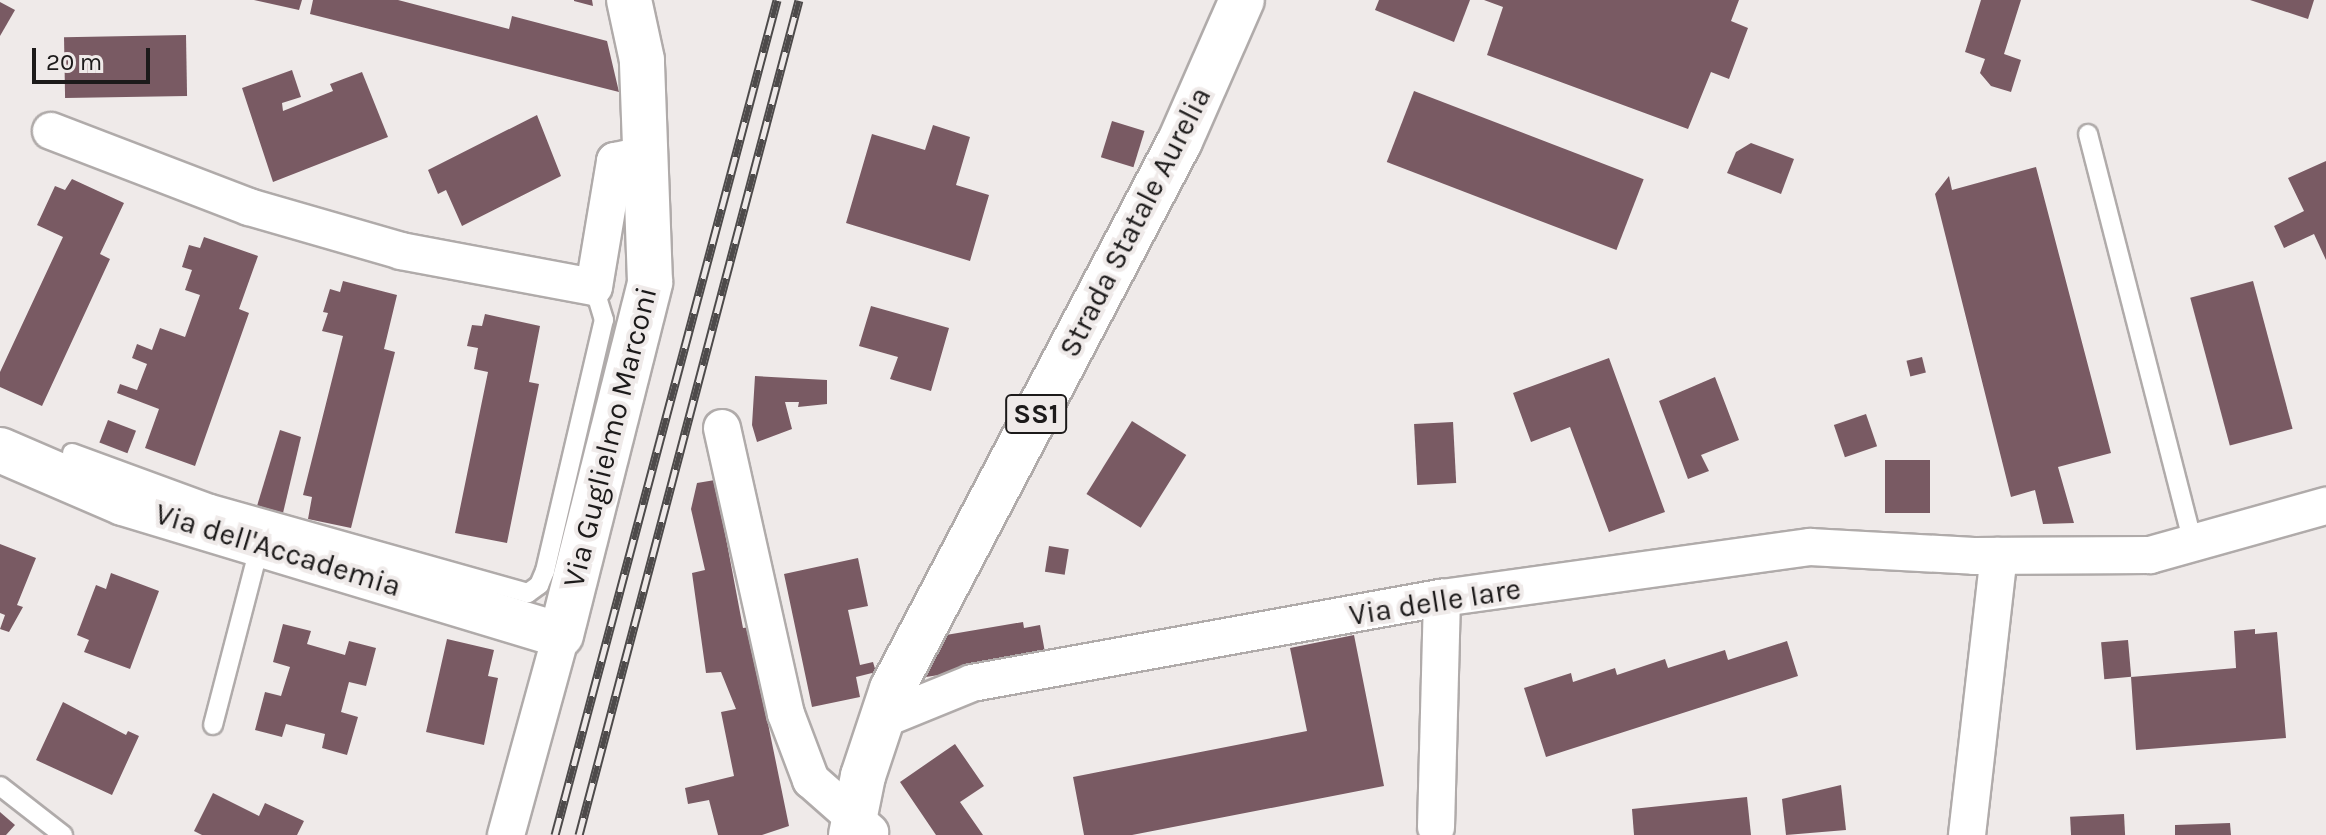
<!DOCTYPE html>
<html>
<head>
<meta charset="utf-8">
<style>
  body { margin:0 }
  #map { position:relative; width:2326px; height:835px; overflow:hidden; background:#efeae9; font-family:Karla,sans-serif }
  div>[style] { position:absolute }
  .building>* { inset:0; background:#795a63; transform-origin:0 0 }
  .roads { filter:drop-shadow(2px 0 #b0abaa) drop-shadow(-2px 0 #b0abaa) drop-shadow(0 2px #b0abaa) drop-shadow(0 -2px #b0abaa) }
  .service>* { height:18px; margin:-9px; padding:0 9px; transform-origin:9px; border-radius:9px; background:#fff }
  .minor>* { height:36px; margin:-18px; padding:0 18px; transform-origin:18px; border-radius:18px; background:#fff }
  .tertiary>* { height:44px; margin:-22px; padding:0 22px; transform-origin:22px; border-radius:22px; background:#fff }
  .primary>* { height:44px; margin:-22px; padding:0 22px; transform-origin:22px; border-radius:22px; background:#fff }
  .rail>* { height:9px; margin-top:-4.5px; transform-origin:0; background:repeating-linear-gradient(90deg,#efeae9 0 18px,#4d4a4a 0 36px); box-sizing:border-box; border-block:2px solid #4d4a4a }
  span { translate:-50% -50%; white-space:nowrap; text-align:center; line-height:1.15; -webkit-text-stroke:8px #efeae9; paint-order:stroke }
  .shield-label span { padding:2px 6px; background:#efeae9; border:2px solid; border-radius:6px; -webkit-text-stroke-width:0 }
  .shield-label { font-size:28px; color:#1c1a1a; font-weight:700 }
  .street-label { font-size:30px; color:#1c1a1a }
  .scale { position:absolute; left:32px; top:48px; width:118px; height:36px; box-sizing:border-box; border:4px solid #1c1a1a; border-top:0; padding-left:10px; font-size:24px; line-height:28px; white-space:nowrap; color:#1c1a1a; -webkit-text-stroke:6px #efeae9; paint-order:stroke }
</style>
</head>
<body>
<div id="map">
  <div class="building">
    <i style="clip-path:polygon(254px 0,302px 0,299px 10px)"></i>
    <i style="clip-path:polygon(313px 0,398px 0,509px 29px,512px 16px,607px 41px,619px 92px,310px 14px)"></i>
    <i style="clip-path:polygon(574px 0,592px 0,593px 6px,574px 1px)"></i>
    <i style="clip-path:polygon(1379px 0,1470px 0,1454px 42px,1375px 10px)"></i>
    <i style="clip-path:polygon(1484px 0,1739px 0,1731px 21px,1748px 28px,1729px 79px,1711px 72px,1688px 129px,1487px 55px,1503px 7px)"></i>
    <i style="clip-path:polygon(1981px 0,2021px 0,2004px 54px,2021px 60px,2011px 92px,1991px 86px,1980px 73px,1985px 59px,1965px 52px)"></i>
    <i style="clip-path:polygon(2250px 0,2314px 0,2308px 19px)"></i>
    <i style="clip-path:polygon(0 2px,15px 10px,0 36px)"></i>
    <i style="left:186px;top:35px;width:61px;height:122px;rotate:89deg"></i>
    <i style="clip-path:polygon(292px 70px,301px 97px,282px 103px,283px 111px,333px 91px,330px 84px,362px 72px,388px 137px,273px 182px,242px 88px)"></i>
    <i style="left:1414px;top:91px;width:246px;height:76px;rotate:21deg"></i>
    <i style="clip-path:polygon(537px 115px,561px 176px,462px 226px,446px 190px,438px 194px,428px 170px)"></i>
    <i style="left:1112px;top:121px;width:34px;height:38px;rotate:17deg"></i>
    <i style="clip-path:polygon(933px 125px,970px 137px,956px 185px,989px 195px,970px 261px,846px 223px,872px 134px,925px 150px)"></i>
    <i style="clip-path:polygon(1751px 143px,1794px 159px,1781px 194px,1727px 173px,1736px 152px)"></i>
    <i style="clip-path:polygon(2326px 161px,2326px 260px,2314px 234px,2284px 248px,2274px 226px,2304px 211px,2288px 178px)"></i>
    <i style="clip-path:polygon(2036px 167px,2111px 453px,2058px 467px,2074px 523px,2043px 524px,2035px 490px,2011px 497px,1935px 194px,1949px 176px,1952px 190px)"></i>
    <i style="clip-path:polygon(72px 179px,124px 203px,100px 254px,110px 259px,42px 406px,0 387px,0 372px,63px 237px,37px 225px,55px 186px,65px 190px)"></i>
    <i style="clip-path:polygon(204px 237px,258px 256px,239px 309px,249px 313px,195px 466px,145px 448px,159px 409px,117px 393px,120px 384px,137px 390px,147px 364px,132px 358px,137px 344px,152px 350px,160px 328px,185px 337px,200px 295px,185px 290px,192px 270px,182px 267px,189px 245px,200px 248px)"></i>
    <i style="clip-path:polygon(343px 281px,397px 295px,384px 349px,395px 352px,351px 528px,308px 519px,312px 497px,303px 495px,343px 336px,322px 331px,328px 313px,323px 312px,330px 289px,340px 292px)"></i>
    <i style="left:2253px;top:281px;width:153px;height:65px;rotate:75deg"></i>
    <i style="clip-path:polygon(871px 306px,949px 328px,931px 391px,890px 379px,898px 357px,859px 346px)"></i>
    <i style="clip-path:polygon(485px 314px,540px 326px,529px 382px,539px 384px,507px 543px,455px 533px,488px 372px,474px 369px,478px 348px,467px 346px,472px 325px,482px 326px)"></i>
    <i style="left:1922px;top:357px;width:16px;height:16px;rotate:76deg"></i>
    <i style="clip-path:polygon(1609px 358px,1665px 512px,1609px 532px,1570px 427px,1531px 442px,1513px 393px)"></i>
    <i style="clip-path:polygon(755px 376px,827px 380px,827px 404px,798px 407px,799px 402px,785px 402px,792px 429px,757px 442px,752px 425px)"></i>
    <i style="clip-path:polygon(1715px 377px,1739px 440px,1701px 455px,1709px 471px,1688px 479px,1659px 401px)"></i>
    <i style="left:1866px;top:414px;width:34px;height:34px;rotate:71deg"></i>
    <i style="left:108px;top:420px;width:30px;height:24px;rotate:21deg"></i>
    <i style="left:1132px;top:421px;width:64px;height:86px;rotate:32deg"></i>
    <i style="left:1453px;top:422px;width:61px;height:39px;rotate:87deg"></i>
    <i style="clip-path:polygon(280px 430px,301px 437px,283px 513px,257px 506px)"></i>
    <i style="left:1885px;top:460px;width:45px;height:53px"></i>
    <i style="clip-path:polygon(715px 480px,743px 628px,751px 627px,761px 669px,757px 670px,789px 826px,762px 835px,718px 835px,709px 800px,688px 804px,685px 788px,734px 776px,721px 712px,736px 709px,721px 672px,706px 673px,692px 573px,705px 570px,691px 509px,697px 483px)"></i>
    <i style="clip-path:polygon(0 544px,36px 558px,17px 605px,23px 607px,9px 632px,0 629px,5px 615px,0 613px)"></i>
    <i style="left:1049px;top:546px;width:20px;height:26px;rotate:9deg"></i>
    <i style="clip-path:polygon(858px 558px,868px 606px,848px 610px,860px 665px,873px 662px,876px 672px,856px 677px,860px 697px,812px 707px,784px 574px)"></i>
    <i style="clip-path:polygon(111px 573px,159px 591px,130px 669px,84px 652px,89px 640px,77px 635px,96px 585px,106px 589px)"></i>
    <i style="clip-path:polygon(1023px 622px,1024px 628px,1040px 625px,1046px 658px,926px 677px,946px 635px)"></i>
    <i style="clip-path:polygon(283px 624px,311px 631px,307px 644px,345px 655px,349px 641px,376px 648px,366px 686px,349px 682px,341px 712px,358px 717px,347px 755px,322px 748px,325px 734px,286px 724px,282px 737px,255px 730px,265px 692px,281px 696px,290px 667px,273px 662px)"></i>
    <i style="clip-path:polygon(2255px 629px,2255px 634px,2277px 632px,2286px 738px,2136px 750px,2131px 677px,2236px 668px,2234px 631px)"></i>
    <i style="clip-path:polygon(1354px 635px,1384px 786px,1132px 835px,1084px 835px,1073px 777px,1307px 731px,1290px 648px)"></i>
    <i style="clip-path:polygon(447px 639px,494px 650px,488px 676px,498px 678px,484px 745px,426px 732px)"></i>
    <i style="left:2128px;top:640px;width:37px;height:27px;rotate:85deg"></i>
    <i style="clip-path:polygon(1787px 641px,1798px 676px,1546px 757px,1524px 688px,1571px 673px,1573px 682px,1615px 668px,1617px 675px,1665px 659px,1668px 668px,1725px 650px,1728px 660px)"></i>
    <i style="clip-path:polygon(63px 702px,126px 735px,128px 731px,139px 736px,112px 795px,36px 760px)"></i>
    <i style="clip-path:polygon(955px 744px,984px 786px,960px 802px,983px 835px,936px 835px,900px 782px)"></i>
    <i style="clip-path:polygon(1841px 785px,1846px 830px,1786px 835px,1782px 799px)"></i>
    <i style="clip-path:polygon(213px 793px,259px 816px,265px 803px,304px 821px,297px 835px,202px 835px,194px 831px)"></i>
    <i style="clip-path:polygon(1747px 797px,1751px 835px,1634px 835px,1632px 809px)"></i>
    <i style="clip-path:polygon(0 812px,15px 825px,6px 835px,0 835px)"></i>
    <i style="left:2124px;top:814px;width:21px;height:54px;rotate:87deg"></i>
    <i style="clip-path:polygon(2230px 823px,2231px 835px,2175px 835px,2175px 825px)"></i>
  </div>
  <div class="roads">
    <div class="service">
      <i style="left:2088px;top:134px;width:423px;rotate:75.6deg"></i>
      <i style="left:72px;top:453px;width:148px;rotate:20.1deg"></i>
      <i style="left:211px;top:504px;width:329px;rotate:15.7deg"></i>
      <i style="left:528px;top:593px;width:14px;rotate:-36deg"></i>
      <i style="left:539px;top:585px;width:15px;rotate:-67deg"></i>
      <i style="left:545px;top:571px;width:258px;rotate:-76.8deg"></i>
      <i style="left:604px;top:320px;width:34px;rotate:-107deg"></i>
      <i style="left:213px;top:725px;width:187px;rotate:-75.4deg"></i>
      <i style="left:0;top:786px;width:80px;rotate:37.9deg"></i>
    </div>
    <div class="minor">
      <i style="left:51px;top:131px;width:212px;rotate:21deg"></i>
      <i style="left:249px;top:207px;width:158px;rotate:16.1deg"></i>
      <i style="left:401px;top:251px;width:196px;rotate:10.6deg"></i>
      <i style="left:594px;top:287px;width:128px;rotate:-80.5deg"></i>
      <i style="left:615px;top:161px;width:34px;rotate:-12deg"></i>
      <i style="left:722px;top:428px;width:293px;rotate:77.4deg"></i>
      <i style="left:786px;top:714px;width:71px;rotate:69.3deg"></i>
      <i style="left:811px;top:780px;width:79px;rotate:41.4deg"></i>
      <i style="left:881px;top:720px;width:98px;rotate:-22.1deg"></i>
      <i style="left:972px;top:683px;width:478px;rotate:-10.3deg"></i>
      <i style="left:1442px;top:598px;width:372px;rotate:-7.9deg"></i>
      <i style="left:1810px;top:547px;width:164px;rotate:3.1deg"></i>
      <i style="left:1974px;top:556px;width:176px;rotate:-0.3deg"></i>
      <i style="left:2150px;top:555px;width:183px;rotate:-15.6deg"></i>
      <i style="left:1436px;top:827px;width:229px;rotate:-88.5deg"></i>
      <i style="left:506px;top:835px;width:207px;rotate:-74.6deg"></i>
      <i style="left:1967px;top:835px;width:281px;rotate:-83.5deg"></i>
    </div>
    <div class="tertiary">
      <i style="left:0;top:450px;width:134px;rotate:23.3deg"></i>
      <i style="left:123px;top:503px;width:457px;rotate:16.8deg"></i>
      <i style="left:561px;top:635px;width:364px;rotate:-75.8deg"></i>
      <i style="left:650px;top:282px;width:222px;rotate:-92.1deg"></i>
      <i style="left:642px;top:60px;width:61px;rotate:-102.2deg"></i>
    </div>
    <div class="primary">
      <i style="left:851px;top:835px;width:60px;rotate:-78.5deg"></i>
      <i style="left:863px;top:776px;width:92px;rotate:-71.6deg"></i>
      <i style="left:892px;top:689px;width:619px;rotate:-62.28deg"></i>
      <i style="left:1180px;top:141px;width:154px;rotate:-66.3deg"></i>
    </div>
  </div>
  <div class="rail">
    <i style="left:555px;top:835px;width:864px;rotate:-75.11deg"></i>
    <i style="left:579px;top:835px;width:863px;rotate:-75.24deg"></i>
  </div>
  <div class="shield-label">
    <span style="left:1036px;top:414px">SS1</span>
  </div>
  <div class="street-label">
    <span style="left:1135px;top:222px;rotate:-63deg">Strada Statale Aurelia</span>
    <span style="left:610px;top:437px;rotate:-76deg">Via Guglielmo Marconi</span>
    <span style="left:278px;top:550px;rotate:17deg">Via dell'Accademia</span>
    <span style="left:1435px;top:602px;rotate:-9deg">Via delle Iare</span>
  </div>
  <div class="scale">20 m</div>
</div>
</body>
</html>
